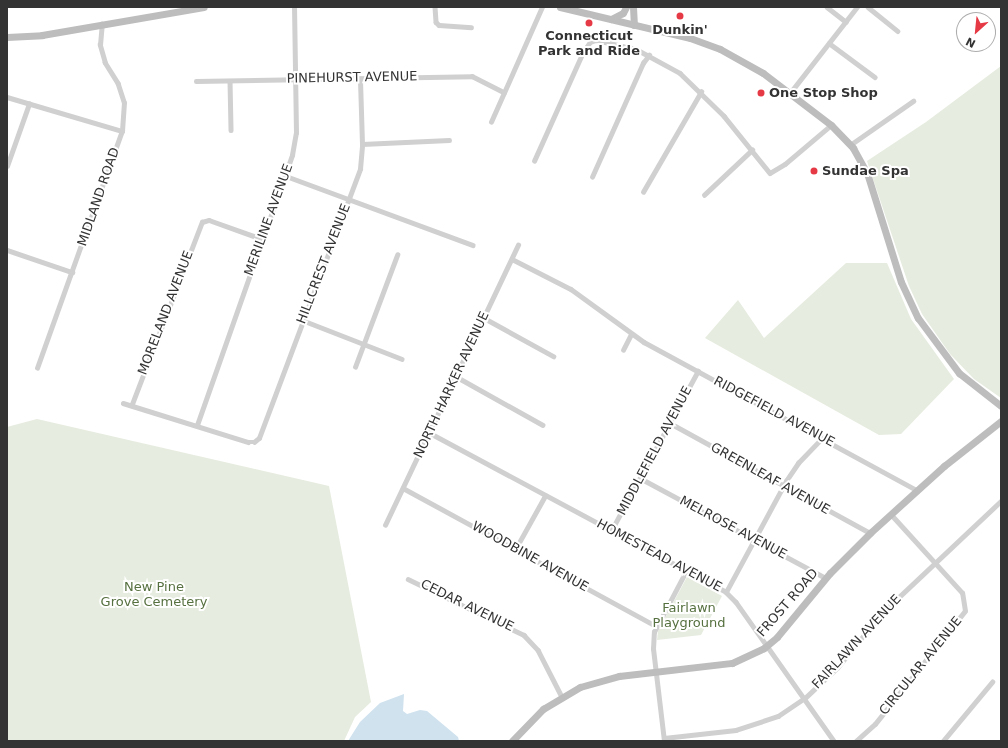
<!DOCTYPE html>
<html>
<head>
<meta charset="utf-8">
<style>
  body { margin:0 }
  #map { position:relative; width:1008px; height:748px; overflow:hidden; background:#fff; font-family:"DejaVu Sans",sans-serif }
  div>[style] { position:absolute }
  .green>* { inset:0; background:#e6ecdf }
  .water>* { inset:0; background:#cfe2ee }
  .street>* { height:4.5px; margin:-2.25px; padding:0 2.25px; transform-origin:2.25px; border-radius:2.25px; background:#d0d0d0 }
  .secondary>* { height:7px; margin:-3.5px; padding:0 3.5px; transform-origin:3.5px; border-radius:3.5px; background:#bdbdbd }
  .dots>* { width:11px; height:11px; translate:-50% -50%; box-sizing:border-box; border:2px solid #fff; border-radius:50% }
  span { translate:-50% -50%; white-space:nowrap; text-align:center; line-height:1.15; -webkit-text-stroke:4px #fff; paint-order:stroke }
  .poi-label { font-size:13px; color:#333; font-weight:700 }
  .left { translate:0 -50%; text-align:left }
  .street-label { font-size:13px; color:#333 }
  .park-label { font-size:13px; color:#56703f }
  .frame { position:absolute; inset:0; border:8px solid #333; pointer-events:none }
  .north { position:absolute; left:956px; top:12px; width:40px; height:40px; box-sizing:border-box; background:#fff; border:1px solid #adadad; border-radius:50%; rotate:207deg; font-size:11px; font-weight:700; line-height:16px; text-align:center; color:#333 }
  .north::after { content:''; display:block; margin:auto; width:14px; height:18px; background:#e63946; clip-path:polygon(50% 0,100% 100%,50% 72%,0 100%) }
</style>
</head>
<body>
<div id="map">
  <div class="green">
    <i style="clip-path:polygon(1001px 66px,1001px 398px,974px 379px,950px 354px,922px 314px,909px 286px,867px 161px,926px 122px)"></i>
    <i style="clip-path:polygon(846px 263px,887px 263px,911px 319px,954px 379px,901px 434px,879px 435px,705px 338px,738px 300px,764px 338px)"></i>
    <i style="clip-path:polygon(37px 419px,329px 486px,371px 702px,355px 717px,344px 741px,7px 741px,7px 427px)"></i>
    <i style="clip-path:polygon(687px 577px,722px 596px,701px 635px,657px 640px,658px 631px)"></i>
  </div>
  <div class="water">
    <i style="clip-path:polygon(404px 694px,403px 711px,407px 714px,420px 710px,427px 711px,458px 737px,459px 741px,348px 741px,360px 722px,380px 703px)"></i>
  </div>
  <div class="street">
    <i style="left:435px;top:7px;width:15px;rotate:86deg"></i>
    <i style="left:436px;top:22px;width:4px;rotate:45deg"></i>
    <i style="left:439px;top:25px;width:32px;rotate:4deg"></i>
    <i style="left:827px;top:7px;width:24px;rotate:38deg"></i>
    <i style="left:868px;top:7px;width:38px;rotate:39deg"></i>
    <i style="left:829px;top:43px;width:57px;rotate:36.5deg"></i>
    <i style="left:196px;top:81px;width:276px;rotate:-1deg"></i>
    <i style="left:472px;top:76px;width:36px;rotate:27deg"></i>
    <i style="left:230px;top:81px;width:49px;rotate:88.8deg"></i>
    <i style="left:790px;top:93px;width:109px;rotate:-52.1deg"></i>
    <i style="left:7px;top:97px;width:120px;rotate:16.5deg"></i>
    <i style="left:491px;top:122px;width:126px;rotate:-66.1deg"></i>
    <i style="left:362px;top:144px;width:87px;rotate:-2.6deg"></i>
    <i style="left:850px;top:145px;width:77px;rotate:-34.9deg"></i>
    <i style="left:534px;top:161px;width:120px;rotate:-65.8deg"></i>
    <i style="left:583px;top:52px;width:12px;rotate:-55deg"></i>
    <i style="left:590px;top:42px;width:6px;rotate:-18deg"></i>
    <i style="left:596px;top:40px;width:41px;rotate:12.7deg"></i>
    <i style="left:636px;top:49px;width:50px;rotate:28.6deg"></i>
    <i style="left:680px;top:73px;width:62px;rotate:44.3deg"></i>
    <i style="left:724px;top:116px;width:73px;rotate:51.1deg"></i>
    <i style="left:770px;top:173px;width:17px;rotate:-31deg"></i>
    <i style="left:785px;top:164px;width:60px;rotate:-40.3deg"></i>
    <i style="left:7px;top:166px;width:66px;rotate:-70.5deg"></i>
    <i style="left:286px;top:176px;width:199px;rotate:20.3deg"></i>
    <i style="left:592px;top:177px;width:125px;rotate:-65.9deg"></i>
    <i style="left:643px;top:63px;width:10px;rotate:-53deg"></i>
    <i style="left:643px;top:192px;width:116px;rotate:-59.9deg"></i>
    <i style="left:704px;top:195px;width:66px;rotate:-43.2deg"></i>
    <i style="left:7px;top:250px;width:69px;rotate:18.7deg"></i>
    <i style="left:512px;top:259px;width:66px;rotate:27deg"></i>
    <i style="left:571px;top:289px;width:90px;rotate:36deg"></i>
    <i style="left:644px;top:342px;width:311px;rotate:28.5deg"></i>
    <i style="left:486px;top:319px;width:77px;rotate:28.9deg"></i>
    <i style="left:302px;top:320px;width:107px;rotate:21.3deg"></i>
    <i style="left:623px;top:350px;width:18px;rotate:-63deg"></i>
    <i style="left:355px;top:367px;width:120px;rotate:-69.4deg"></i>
    <i style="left:37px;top:368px;width:252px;rotate:-70.3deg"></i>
    <i style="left:122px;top:131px;width:28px;rotate:-86deg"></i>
    <i style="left:124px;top:103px;width:20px;rotate:-108deg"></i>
    <i style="left:118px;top:84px;width:25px;rotate:-122deg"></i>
    <i style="left:105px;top:63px;width:19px;rotate:-106deg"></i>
    <i style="left:100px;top:45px;width:21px;rotate:-85deg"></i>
    <i style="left:457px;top:377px;width:98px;rotate:29.2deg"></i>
    <i style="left:123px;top:403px;width:131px;rotate:17.3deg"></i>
    <i style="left:248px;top:442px;width:6px"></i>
    <i style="left:254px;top:442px;width:6px;rotate:-39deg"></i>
    <i style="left:259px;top:438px;width:287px;rotate:-69.4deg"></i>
    <i style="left:360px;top:169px;width:25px;rotate:-85deg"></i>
    <i style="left:362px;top:144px;width:65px;rotate:-91.8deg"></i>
    <i style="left:132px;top:404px;width:195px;rotate:-69deg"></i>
    <i style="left:202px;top:222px;width:7px;rotate:-16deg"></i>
    <i style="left:209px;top:220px;width:56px;rotate:19.7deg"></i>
    <i style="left:670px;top:423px;width:228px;rotate:28.8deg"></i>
    <i style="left:197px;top:425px;width:286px;rotate:-70.6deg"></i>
    <i style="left:292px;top:155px;width:22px;rotate:-80deg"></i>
    <i style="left:296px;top:133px;width:126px;rotate:-90.9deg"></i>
    <i style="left:430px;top:433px;width:336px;rotate:28.2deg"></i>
    <i style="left:726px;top:592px;width:14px;rotate:45deg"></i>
    <i style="left:736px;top:602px;width:170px;rotate:54.8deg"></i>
    <i style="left:640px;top:478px;width:211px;rotate:28.3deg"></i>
    <i style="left:403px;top:488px;width:288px;rotate:28.6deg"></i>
    <i style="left:385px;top:525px;width:310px;rotate:-64.6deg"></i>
    <i style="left:611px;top:531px;width:182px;rotate:-61.5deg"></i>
    <i style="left:516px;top:548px;width:60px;rotate:-60.9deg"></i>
    <i style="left:408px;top:579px;width:129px;rotate:25.8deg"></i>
    <i style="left:524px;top:635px;width:21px;rotate:47deg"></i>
    <i style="left:538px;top:650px;width:53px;rotate:62.9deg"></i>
    <i style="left:726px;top:592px;width:126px;rotate:-61.6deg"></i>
    <i style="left:786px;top:481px;width:22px;rotate:-56deg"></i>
    <i style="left:798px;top:463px;width:35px;rotate:-46deg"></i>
    <i style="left:664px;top:738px;width:72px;rotate:-6.3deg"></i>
    <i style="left:736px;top:730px;width:44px;rotate:-18.4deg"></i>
    <i style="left:778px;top:716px;width:32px;rotate:-34deg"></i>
    <i style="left:805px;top:698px;width:44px;rotate:-43.2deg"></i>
    <i style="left:837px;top:668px;width:71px;rotate:-50.7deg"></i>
    <i style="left:882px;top:613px;width:163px;rotate:-43.3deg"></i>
    <i style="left:664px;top:741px;width:93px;rotate:-96.8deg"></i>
    <i style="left:653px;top:649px;width:17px;rotate:-87deg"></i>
    <i style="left:654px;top:632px;width:69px;rotate:-62.3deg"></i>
    <i style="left:856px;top:741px;width:25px;rotate:-42deg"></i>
    <i style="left:875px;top:724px;width:144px;rotate:-51.5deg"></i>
    <i style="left:965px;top:611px;width:18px;rotate:-99deg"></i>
    <i style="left:962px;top:593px;width:105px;rotate:-132.3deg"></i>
    <i style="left:943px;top:741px;width:77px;rotate:-50.3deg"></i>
  </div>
  <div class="secondary">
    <i style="left:560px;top:7px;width:134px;rotate:13.4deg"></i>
    <i style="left:690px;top:38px;width:32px;rotate:20deg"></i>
    <i style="left:720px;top:49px;width:49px;rotate:29.2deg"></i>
    <i style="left:763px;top:73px;width:86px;rotate:37.4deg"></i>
    <i style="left:831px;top:125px;width:32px;rotate:46deg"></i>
    <i style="left:853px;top:148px;width:29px;rotate:61deg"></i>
    <i style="left:867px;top:173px;width:114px;rotate:72.7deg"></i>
    <i style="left:901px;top:282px;width:40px;rotate:65deg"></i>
    <i style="left:918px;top:318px;width:69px;rotate:53.3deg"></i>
    <i style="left:959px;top:373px;width:53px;rotate:38.2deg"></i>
    <i style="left:633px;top:7px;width:18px;rotate:87deg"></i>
    <i style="left:611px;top:19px;width:13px;rotate:-27deg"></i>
    <i style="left:623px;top:13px;width:7px;rotate:-63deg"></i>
    <i style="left:7px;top:37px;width:35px;rotate:-3deg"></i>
    <i style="left:42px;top:35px;width:164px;rotate:-9.8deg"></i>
    <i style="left:512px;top:741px;width:45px;rotate:-45.9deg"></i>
    <i style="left:543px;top:709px;width:43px;rotate:-30.7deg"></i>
    <i style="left:580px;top:687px;width:41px;rotate:-15.8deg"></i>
    <i style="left:619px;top:676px;width:114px;rotate:-6.6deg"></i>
    <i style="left:732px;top:663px;width:35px;rotate:-25deg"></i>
    <i style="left:764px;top:648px;width:17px;rotate:-40deg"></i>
    <i style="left:777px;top:637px;width:83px;rotate:-50.4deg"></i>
    <i style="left:830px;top:573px;width:57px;rotate:-45deg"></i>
    <i style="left:870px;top:533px;width:100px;rotate:-42.2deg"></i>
    <i style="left:944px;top:466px;width:73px;rotate:-38.3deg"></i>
  </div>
  <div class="dots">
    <i style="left:680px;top:16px;background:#e63946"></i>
    <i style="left:589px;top:23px;background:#e63946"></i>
    <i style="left:761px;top:93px;background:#e63946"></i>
    <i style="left:814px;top:171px;background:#e63946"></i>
  </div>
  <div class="poi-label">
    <span style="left:680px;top:30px">Dunkin'</span>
    <span style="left:589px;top:44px">Connecticut<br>Park and Ride</span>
    <span class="left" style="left:769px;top:93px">One Stop Shop</span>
    <span class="left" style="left:822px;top:171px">Sundae Spa</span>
  </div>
  <div class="street-label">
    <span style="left:352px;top:78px;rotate:-1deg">PINEHURST AVENUE</span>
    <span style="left:99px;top:197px;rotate:-71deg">MIDLAND ROAD</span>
    <span style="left:269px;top:220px;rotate:-70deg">MERILINE AVENUE</span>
    <span style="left:324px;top:264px;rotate:-69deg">HILLCREST AVENUE</span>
    <span style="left:166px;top:313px;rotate:-69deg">MORELAND AVENUE</span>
    <span style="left:452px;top:385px;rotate:-65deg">NORTH HARKER AVENUE</span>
    <span style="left:774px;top:412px;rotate:28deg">RIDGEFIELD AVENUE</span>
    <span style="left:655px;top:451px;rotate:-62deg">MIDDLEFIELD AVENUE</span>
    <span style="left:770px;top:479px;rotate:29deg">GREENLEAF AVENUE</span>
    <span style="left:733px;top:528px;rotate:28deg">MELROSE AVENUE</span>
    <span style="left:659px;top:556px;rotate:28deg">HOMESTEAD AVENUE</span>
    <span style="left:530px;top:557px;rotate:29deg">WOODBINE AVENUE</span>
    <span style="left:788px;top:603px;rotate:-49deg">FROST ROAD</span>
    <span style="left:467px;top:606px;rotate:26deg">CEDAR AVENUE</span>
    <span style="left:857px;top:642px;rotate:-47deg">FAIRLAWN AVENUE</span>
    <span style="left:921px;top:666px;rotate:-51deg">CIRCULAR AVENUE</span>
  </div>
  <div class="park-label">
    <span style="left:154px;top:595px">New Pine<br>Grove Cemetery</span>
    <span style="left:689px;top:616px">Fairlawn<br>Playground</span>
  </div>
  <div class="frame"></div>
  <div class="north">N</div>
</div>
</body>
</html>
